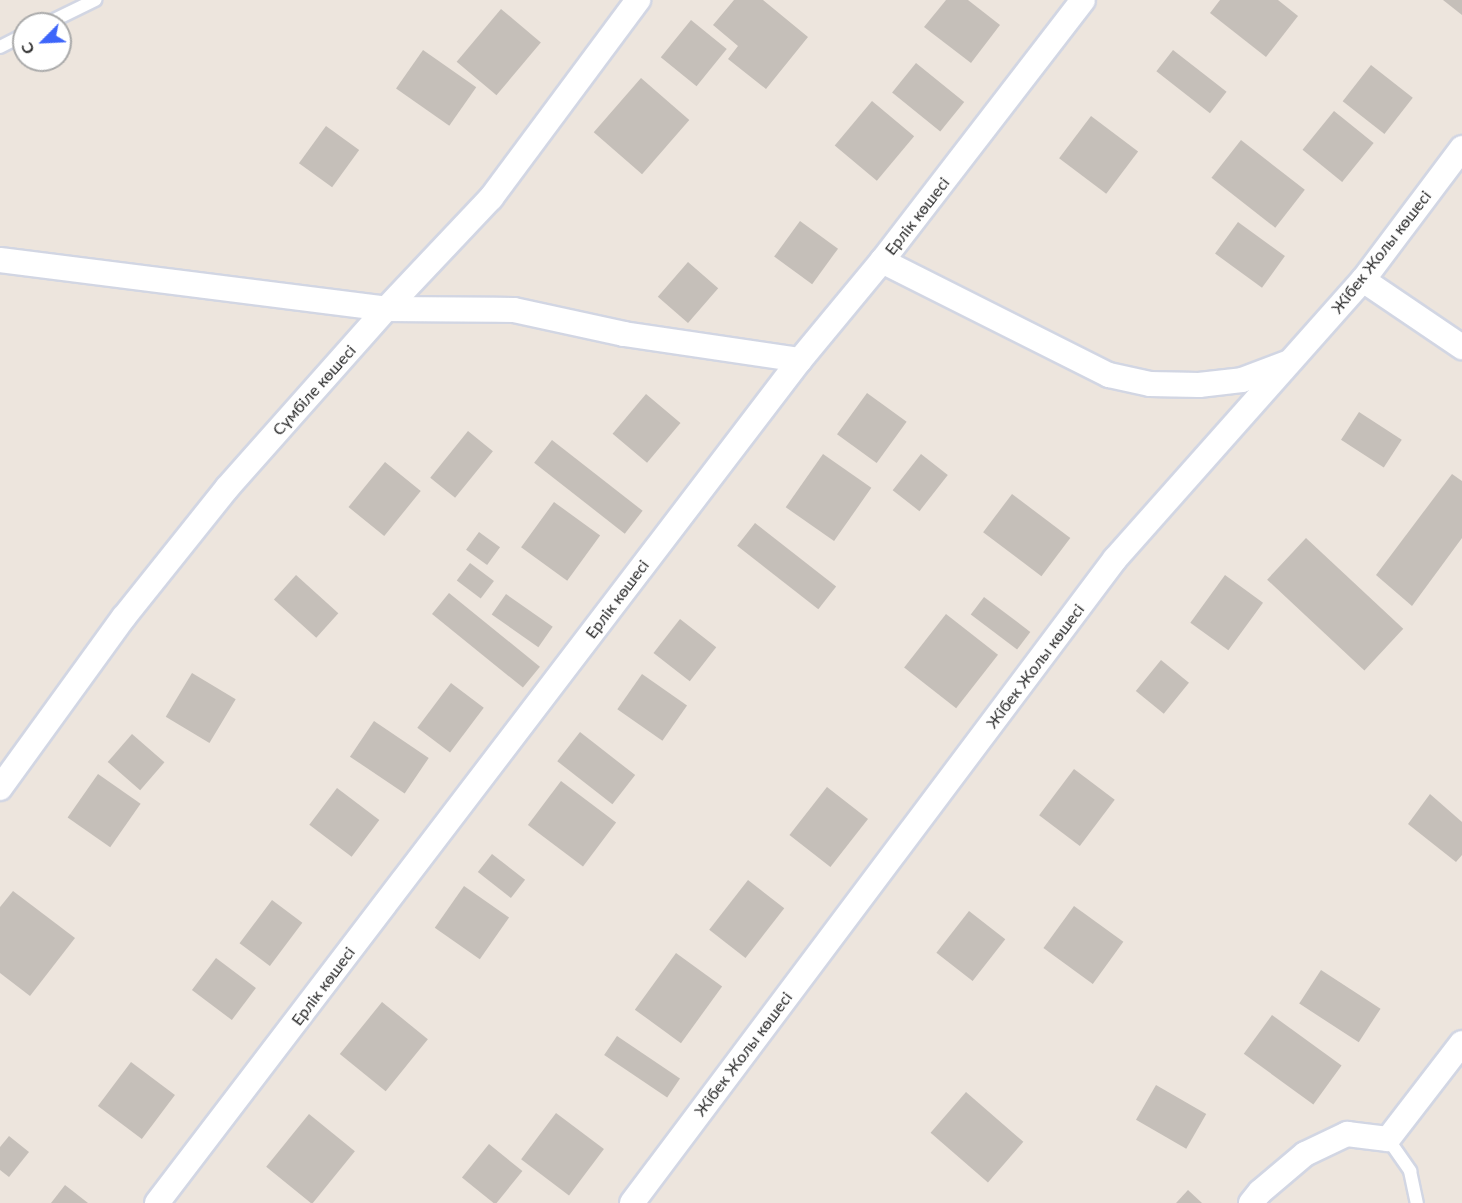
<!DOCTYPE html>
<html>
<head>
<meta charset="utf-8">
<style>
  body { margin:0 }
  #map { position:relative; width:1462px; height:1203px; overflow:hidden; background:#ede5dd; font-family:Lato,sans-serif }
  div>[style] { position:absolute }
  .building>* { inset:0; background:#c5bfb9; transform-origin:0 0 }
  .roads { filter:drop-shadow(2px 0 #d2d6e3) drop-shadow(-2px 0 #d2d6e3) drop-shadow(0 2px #d2d6e3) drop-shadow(0 -2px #d2d6e3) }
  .service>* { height:12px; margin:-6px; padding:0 6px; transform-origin:6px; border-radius:6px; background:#fff }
  .minor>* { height:24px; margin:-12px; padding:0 12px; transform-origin:12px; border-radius:12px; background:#fff }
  span { translate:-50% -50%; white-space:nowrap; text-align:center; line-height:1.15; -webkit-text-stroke:4.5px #fff; paint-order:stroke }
  .street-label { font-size:16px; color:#2b2b2b }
  .north { position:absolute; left:12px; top:12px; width:60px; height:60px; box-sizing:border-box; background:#fff; border:2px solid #aaa; border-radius:50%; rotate:246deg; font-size:16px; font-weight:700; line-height:24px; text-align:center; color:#2b2b2b }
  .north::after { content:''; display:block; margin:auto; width:21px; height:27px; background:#3d65fa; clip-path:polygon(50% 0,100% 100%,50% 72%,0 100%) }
</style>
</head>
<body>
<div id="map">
  <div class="building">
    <i style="clip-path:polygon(734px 0,763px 0,808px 37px,766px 89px,728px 59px,738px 46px,713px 25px)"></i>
    <i style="clip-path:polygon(946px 0,968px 0,1000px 25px,971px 63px,924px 27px)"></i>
    <i style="clip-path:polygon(1220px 0,1278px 0,1298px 16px,1266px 57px,1210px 13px)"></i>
    <i style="clip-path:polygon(1443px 0,1462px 0,1462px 15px)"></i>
    <i style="left:501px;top:9px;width:52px;height:69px;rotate:40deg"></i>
    <i style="left:691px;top:20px;width:46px;height:48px;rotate:39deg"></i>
    <i style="left:423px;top:50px;width:65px;height:47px;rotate:35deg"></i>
    <i style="left:1173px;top:50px;width:68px;height:27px;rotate:38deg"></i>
    <i style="left:916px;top:63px;width:62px;height:38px;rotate:39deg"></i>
    <i style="left:1371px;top:65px;width:53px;height:46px;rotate:38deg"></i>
    <i style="left:641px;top:78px;width:64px;height:72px;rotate:41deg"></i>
    <i style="left:872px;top:101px;width:55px;height:58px;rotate:40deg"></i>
    <i style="left:1334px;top:111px;width:51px;height:50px;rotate:39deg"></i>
    <i style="left:1091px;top:116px;width:59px;height:53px;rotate:37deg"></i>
    <i style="left:326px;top:126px;width:41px;height:46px;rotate:36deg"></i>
    <i style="left:1241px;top:140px;width:81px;height:48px;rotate:38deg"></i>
    <i style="left:800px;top:221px;width:47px;height:44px;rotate:36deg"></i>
    <i style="left:1238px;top:222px;width:58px;height:39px;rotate:36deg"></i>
    <i style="left:688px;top:262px;width:40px;height:46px;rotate:41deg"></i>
    <i style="left:867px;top:393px;width:49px;height:51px;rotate:36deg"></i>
    <i style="left:646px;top:394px;width:45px;height:52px;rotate:40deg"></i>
    <i style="left:1359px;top:412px;width:51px;height:33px;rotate:33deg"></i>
    <i style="left:468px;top:431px;width:32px;height:60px;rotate:39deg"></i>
    <i style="left:552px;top:440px;width:115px;height:29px;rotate:38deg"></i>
    <i style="left:823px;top:454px;width:59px;height:65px;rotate:35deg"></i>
    <i style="left:921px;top:454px;width:34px;height:46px;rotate:38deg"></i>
    <i style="left:385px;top:462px;width:46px;height:58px;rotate:39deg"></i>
    <i style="clip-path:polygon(1452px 474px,1462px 481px,1462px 538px,1412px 606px,1376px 575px)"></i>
    <i style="left:1012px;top:494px;width:73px;height:48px;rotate:37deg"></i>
    <i style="left:554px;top:502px;width:57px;height:56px;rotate:36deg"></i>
    <i style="left:755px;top:523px;width:103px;height:29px;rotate:38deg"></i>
    <i style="left:479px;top:532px;width:26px;height:22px;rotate:36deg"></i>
    <i style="left:1306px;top:538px;width:133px;height:57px;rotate:43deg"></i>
    <i style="left:470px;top:563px;width:30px;height:22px;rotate:37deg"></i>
    <i style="left:296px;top:575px;width:57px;height:33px;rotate:42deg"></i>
    <i style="left:1225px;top:575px;width:47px;height:59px;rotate:36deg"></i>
    <i style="left:449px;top:593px;width:117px;height:27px;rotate:39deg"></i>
    <i style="left:506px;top:594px;width:57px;height:25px;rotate:35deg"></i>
    <i style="left:984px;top:597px;width:58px;height:22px;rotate:37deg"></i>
    <i style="left:946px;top:614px;width:66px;height:68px;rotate:38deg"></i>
    <i style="left:680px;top:619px;width:46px;height:43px;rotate:38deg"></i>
    <i style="left:1161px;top:660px;width:36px;height:40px;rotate:39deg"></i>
    <i style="left:192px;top:673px;width:51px;height:51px;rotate:31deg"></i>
    <i style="left:642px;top:674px;width:55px;height:43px;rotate:35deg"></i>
    <i style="left:451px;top:683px;width:41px;height:56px;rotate:37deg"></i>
    <i style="left:374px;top:721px;width:66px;height:43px;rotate:34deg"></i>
    <i style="left:580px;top:732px;width:70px;height:37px;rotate:38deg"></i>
    <i style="left:132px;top:734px;width:43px;height:37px;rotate:41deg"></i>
    <i style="left:1074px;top:769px;width:51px;height:58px;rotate:37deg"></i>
    <i style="left:98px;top:774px;width:52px;height:53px;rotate:35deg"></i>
    <i style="left:561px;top:781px;width:69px;height:55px;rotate:37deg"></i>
    <i style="left:827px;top:787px;width:52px;height:61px;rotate:38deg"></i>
    <i style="left:337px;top:788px;width:53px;height:46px;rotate:37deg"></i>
    <i style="clip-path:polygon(1430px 794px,1462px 822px,1462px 855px,1456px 862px,1408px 824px)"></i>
    <i style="left:492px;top:854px;width:42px;height:23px;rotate:38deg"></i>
    <i style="left:748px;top:880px;width:46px;height:63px;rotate:38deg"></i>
    <i style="left:464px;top:886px;width:55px;height:51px;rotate:35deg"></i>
    <i style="clip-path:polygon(13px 891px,75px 938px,30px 996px,0 973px,0 907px)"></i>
    <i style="left:272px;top:900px;width:38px;height:54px;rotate:37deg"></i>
    <i style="left:1074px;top:906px;width:61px;height:52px;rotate:36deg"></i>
    <i style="left:969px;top:911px;width:46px;height:53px;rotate:38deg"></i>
    <i style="left:676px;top:953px;width:57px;height:70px;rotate:36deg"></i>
    <i style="left:216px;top:958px;width:50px;height:40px;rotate:37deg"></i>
    <i style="left:1321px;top:970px;width:71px;height:40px;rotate:33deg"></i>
    <i style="left:382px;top:1002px;width:59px;height:67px;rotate:39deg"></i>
    <i style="left:1272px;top:1015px;width:86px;height:48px;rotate:36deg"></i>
    <i style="left:617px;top:1036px;width:76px;height:23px;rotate:34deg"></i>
    <i style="left:131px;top:1062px;width:55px;height:55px;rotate:37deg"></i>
    <i style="left:1156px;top:1085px;width:58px;height:40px;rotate:30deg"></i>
    <i style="left:966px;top:1092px;width:76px;height:54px;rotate:41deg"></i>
    <i style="left:556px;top:1113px;width:60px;height:58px;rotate:37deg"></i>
    <i style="left:309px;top:1114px;width:59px;height:68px;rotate:39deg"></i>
    <i style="clip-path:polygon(9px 1136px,29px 1152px,9px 1177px,0 1170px,0 1147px)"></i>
    <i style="left:489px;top:1144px;width:43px;height:43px;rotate:39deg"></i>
    <i style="clip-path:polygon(65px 1185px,88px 1203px,51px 1203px)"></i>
    <i style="clip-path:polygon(1188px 1190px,1202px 1203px,1176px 1203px)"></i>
  </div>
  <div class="roads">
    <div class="service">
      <i style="left:46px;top:24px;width:55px;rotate:-26.1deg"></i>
      <i style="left:0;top:47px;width:27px;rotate:-27deg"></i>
      <i style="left:1388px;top:1139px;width:39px;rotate:55deg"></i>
      <i style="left:1410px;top:1171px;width:33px;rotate:78deg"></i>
    </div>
    <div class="minor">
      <i style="left:0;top:260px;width:389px;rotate:7.2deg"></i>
      <i style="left:386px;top:309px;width:128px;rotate:0.4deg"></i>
      <i style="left:514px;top:310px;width:113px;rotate:12.3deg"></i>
      <i style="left:624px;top:334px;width:178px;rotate:8.4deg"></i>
      <i style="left:882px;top:261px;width:254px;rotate:26.7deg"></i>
      <i style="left:1109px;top:375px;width:42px;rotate:12.4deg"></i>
      <i style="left:1150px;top:384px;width:49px;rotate:1.2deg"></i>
      <i style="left:1199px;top:385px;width:43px;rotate:-6.6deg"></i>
      <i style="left:1242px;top:380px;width:48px;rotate:-20.7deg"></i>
      <i style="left:1363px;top:280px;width:120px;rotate:34.1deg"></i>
      <i style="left:0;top:788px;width:211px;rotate:-54.1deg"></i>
      <i style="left:124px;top:617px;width:165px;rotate:-51.4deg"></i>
      <i style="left:227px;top:488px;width:239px;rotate:-48.4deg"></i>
      <i style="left:386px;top:309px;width:153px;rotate:-46.6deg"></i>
      <i style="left:491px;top:198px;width:247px;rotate:-53.4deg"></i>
      <i style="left:157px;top:1203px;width:1060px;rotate:-52.67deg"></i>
      <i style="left:800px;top:360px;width:129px;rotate:-50.4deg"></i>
      <i style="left:882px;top:261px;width:329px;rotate:-52.4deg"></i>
      <i style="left:632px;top:1203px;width:805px;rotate:-53.13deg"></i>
      <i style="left:1115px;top:559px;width:373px;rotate:-48.4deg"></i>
      <i style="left:1363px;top:280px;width:165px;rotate:-53.1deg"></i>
      <i style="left:1251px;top:1203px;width:14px;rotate:-51deg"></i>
      <i style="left:1260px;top:1192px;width:59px;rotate:-40.2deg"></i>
      <i style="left:1305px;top:1154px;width:47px;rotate:-25.5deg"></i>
      <i style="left:1347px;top:1134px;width:41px;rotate:7deg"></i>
      <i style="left:1388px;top:1139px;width:121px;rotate:-52.4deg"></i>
    </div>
  </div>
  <div class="street-label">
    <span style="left:917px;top:216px;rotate:-52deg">Ерлік көшесі</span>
    <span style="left:1381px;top:252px;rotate:-52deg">Жібек Жолы көшесі</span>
    <span style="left:314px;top:390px;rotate:-48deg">Сүмбіле көшесі</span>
    <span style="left:617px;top:599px;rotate:-53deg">Ерлік көшесі</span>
    <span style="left:1035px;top:666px;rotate:-53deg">Жібек Жолы көшесі</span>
    <span style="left:323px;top:986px;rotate:-53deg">Ерлік көшесі</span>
    <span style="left:743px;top:1054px;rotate:-53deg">Жібек Жолы көшесі</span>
  </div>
  <div class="north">С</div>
</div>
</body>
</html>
